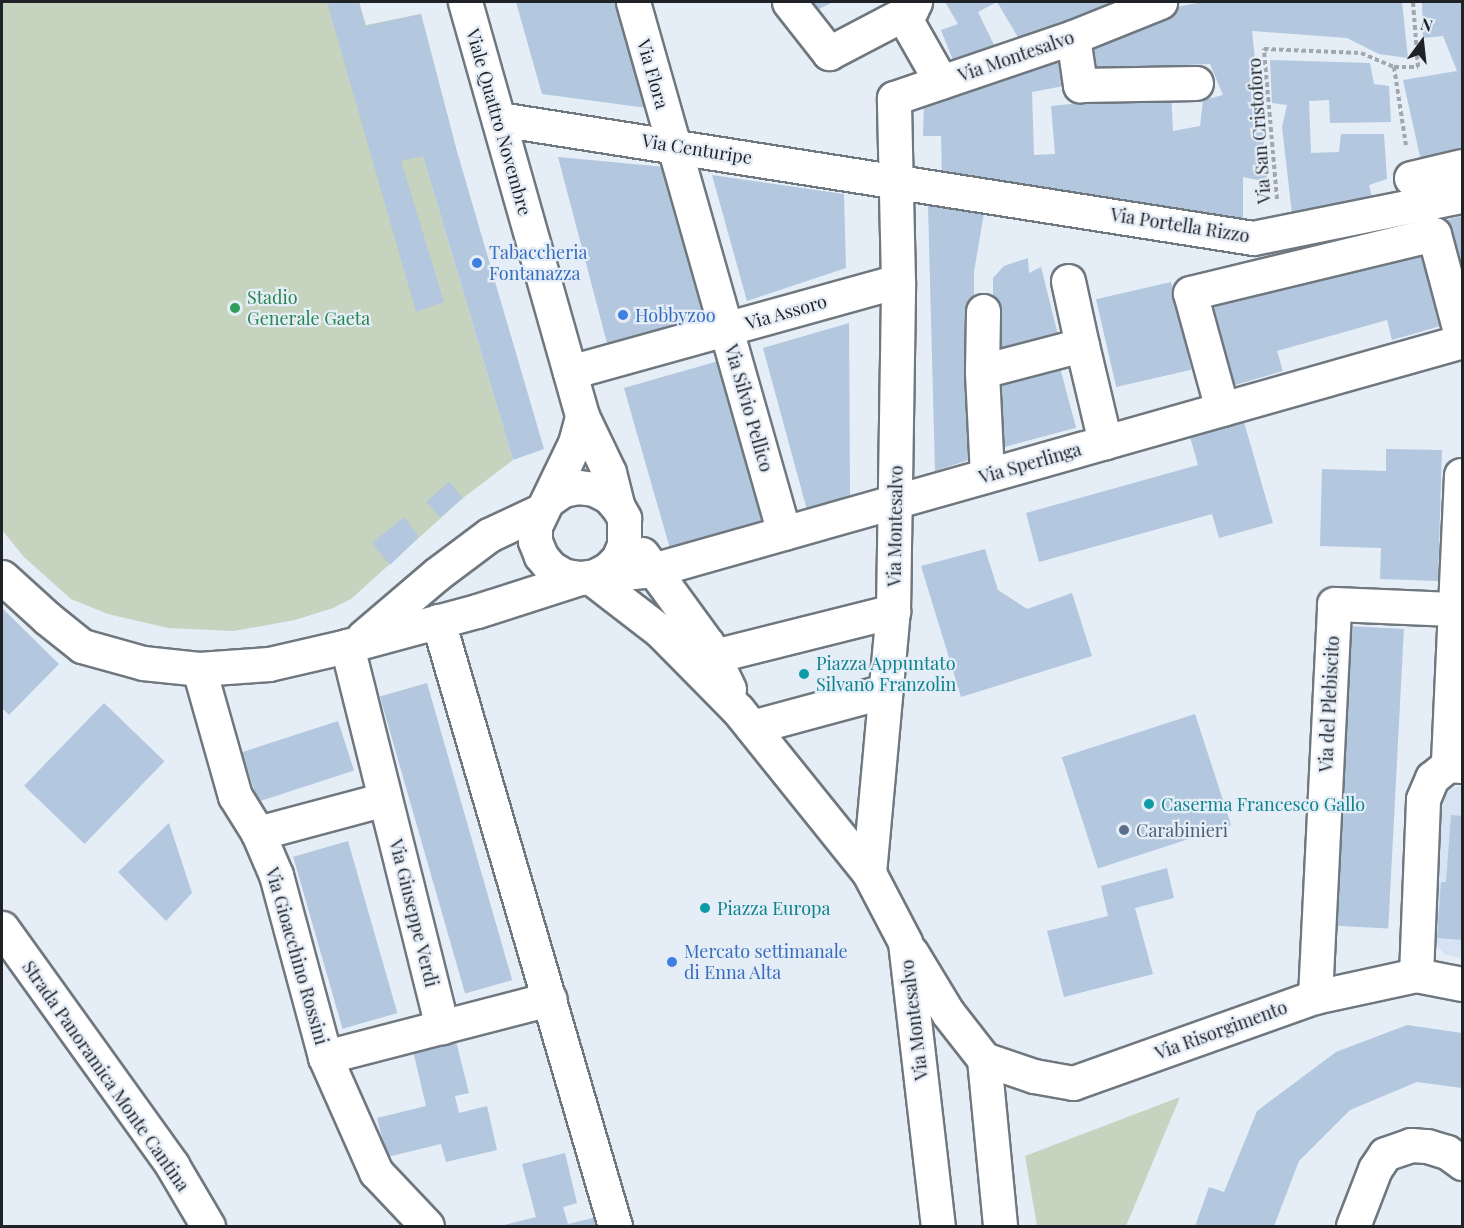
<!DOCTYPE html>
<html>
<head>
<meta charset="utf-8">
<style>
  body { margin:0 }
  #map { position:relative; width:1464px; height:1228px; overflow:hidden; background:#e5edf7; font-family:"Playfair Display",serif }
  div>[style] { position:absolute }
  .built>* { inset:0; background:#d6e3f3 }
  .green>* { inset:0; background:#c6d3be }
  .building>* { inset:0; background:#b3c7df; transform-origin:0 0 }
  .path>* { height:4px; margin-top:-2px; transform-origin:0; background:repeating-linear-gradient(90deg,#a1a7af 0 4.5px,transparent 0 7.5px) }
  .roads { filter:drop-shadow(2px 0 #6f777f) drop-shadow(-2px 0 #6f777f) drop-shadow(0 2px #6f777f) drop-shadow(0 -2px #6f777f) }
  .minor>* { height:33px; margin:-16.5px; padding:0 16.5px; transform-origin:16.5px; border-radius:16.5px; background:#fff }
  .dots>* { width:16px; height:16px; translate:-50% -50%; box-sizing:border-box; border:3px solid #e5edf7; border-radius:50% }
  span { translate:-50% -50%; white-space:nowrap; text-align:center; line-height:1.15; -webkit-text-stroke:4.5px #e5edf7; paint-order:stroke }
  .street-label { font-size:18px; color:#1f2226 }
  .shop-label { font-size:18px; color:#366cbe }
  .left { translate:0 -50%; text-align:left }
  .leisure-label { font-size:18px; color:#27864d }
  .culture-label { font-size:18px; color:#0d838f }
  .service-label { font-size:18px; color:#4e5e75 }
  .frame { position:absolute; inset:0; border:3px solid #1f2226; pointer-events:none }
  .north { position:absolute; left:1392px; top:12px; width:60px; height:60px; -webkit-text-stroke:4px #e5edf7; paint-order:stroke; rotate:15deg; font-size:16px; font-weight:700; line-height:24px; text-align:center; color:#1f2226 }
  .north::after { content:''; display:block; margin:auto; width:21px; height:27px; background:#1f2226; clip-path:polygon(50% 0,100% 100%,50% 72%,0 100%) }
</style>
</head>
<body>
<div id="map">
  <div class="built">
    <i style="clip-path:polygon(1462px 785px,1462px 958px,1446px 955px,1429px 937px,1439px 802px,1450px 790px)"></i>
  </div>
  <div class="green">
    <i style="clip-path:polygon(2px 2px,359px 2px,366px 25px,421px 14px,456px 148px,423px 156px,513px 460px,463px 498px,351px 599px,333px 608px,295px 620px,234px 631px,168px 628px,108px 614px,71px 599px,24px 557px,2px 530px)"></i>
    <i style="clip-path:polygon(1180px 1097px,1126px 1226px,1037px 1226px,1025px 1156px)"></i>
  </div>
  <div class="building">
    <i style="clip-path:polygon(327px 2px,359px 2px,365px 26px,421px 14px,456px 148px,544px 449px,513px 460px,423px 156px,401px 161px,444px 302px,416px 312px)"></i>
    <i style="clip-path:polygon(516px 2px,616px 2px,647px 108px,542px 94px)"></i>
    <i style="clip-path:polygon(806px 2px,833px 2px,819px 9px)"></i>
    <i style="clip-path:polygon(945px 2px,1115px 2px,1120px 10px,1022px 44px,997px 2px,978px 12px,998px 53px,956px 68px,941px 30px,958px 24px)"></i>
    <i style="clip-path:polygon(1203px 2px,1402px 2px,1408px 58px,1379px 54px,1347px 38px,1252px 31px,1268px 182px,1243px 177px,1243px 219px,942px 178px,941px 136px,923px 136px,924px 99px,1064px 55px,1069px 85px,1032px 92px,1034px 155px,1055px 154px,1051px 106px,1071px 104px,1079px 94px,1171px 90px,1173px 131px,1200px 126px,1203px 100px,1223px 95px,1210px 64px,1087px 69px,1083px 42px,1176px 7px)"></i>
    <i style="clip-path:polygon(1422px 2px,1462px 2px,1462px 150px,1421px 161px,1403px 80px,1457px 71px,1443px 36px,1423px 38px)"></i>
    <i style="clip-path:polygon(1270px 60px,1370px 63px,1374px 84px,1389px 86px,1391px 122px,1330px 123px,1329px 100px,1309px 101px,1311px 153px,1339px 152px,1341px 134px,1384px 134px,1387px 179px,1369px 185px,1373px 201px,1292px 214px,1282px 127px,1287px 105px,1272px 103px)"></i>
    <i style="clip-path:polygon(558px 157px,665px 167px,708px 315px,607px 343px)"></i>
    <i style="clip-path:polygon(712px 175px,844px 194px,846px 268px,747px 301px)"></i>
    <i style="clip-path:polygon(928px 206px,984px 213px,974px 272px,975px 458px,935px 471px)"></i>
    <i style="clip-path:polygon(1462px 216px,1462px 278px,1446px 220px)"></i>
    <i style="clip-path:polygon(1421px 248px,1444px 325px,1392px 340px,1387px 320px,1277px 351px,1283px 371px,1235px 385px,1212px 307px)"></i>
    <i style="clip-path:polygon(1028px 258px,1029px 273px,1041px 267px,1058px 335px,1000px 351px,993px 326px,993px 278px,1004px 266px)"></i>
    <i style="left:1171px;top:282px;width:90px;height:77px;rotate:77deg"></i>
    <i style="clip-path:polygon(849px 323px,850px 495px,807px 510px,763px 348px)"></i>
    <i style="left:722px;top:360px;width:168px;height:102px;rotate:74deg"></i>
    <i style="left:1059px;top:364px;width:66px;height:74px;rotate:75deg"></i>
    <i style="clip-path:polygon(1244px 422px,1273px 523px,1219px 538px,1212px 514px,1039px 562px,1026px 513px,1198px 465px,1190px 437px)"></i>
    <i style="clip-path:polygon(1386px 449px,1442px 450px,1438px 581px,1380px 579px,1381px 548px,1320px 546px,1322px 469px,1386px 471px)"></i>
    <i style="left:449px;top:482px;width:21px;height:30px;rotate:49deg"></i>
    <i style="clip-path:polygon(404px 517px,419px 537px,390px 565px,372px 543px)"></i>
    <i style="clip-path:polygon(985px 549px,998px 590px,1027px 609px,1072px 593px,1092px 656px,961px 697px,921px 566px)"></i>
    <i style="clip-path:polygon(2px 608px,59px 664px,9px 715px,2px 708px)"></i>
    <i style="left:1347px;top:626px;width:57px;height:300px;rotate:3deg"></i>
    <i style="left:427px;top:683px;width:309px;height:49px;rotate:74deg"></i>
    <i style="left:104px;top:703px;width:84px;height:115px;rotate:44deg"></i>
    <i style="left:1195px;top:714px;width:117px;height:140px;rotate:72deg"></i>
    <i style="left:338px;top:721px;width:52px;height:101px;rotate:72deg"></i>
    <i style="clip-path:polygon(1451px 815px,1462px 816px,1462px 940px,1437px 938px,1441px 882px,1446px 882px)"></i>
    <i style="clip-path:polygon(169px 823px,192px 893px,166px 921px,118px 872px)"></i>
    <i style="left:348px;top:841px;width:179px;height:57px;rotate:74deg"></i>
    <i style="clip-path:polygon(1167px 868px,1174px 898px,1135px 908px,1153px 974px,1064px 997px,1047px 931px,1108px 916px,1101px 886px)"></i>
    <i style="clip-path:polygon(1407px 1025px,1462px 1033px,1462px 1088px,1417px 1082px,1350px 1110px,1299px 1161px,1274px 1226px,1195px 1226px,1209px 1187px,1224px 1192px,1257px 1111px,1336px 1052px)"></i>
    <i style="clip-path:polygon(456px 1041px,469px 1093px,455px 1096px,459px 1113px,487px 1106px,497px 1150px,446px 1162px,441px 1144px,387px 1157px,377px 1118px,426px 1106px,413px 1051px)"></i>
    <i style="clip-path:polygon(565px 1153px,577px 1203px,563px 1207px,568px 1224px,597px 1217px,599px 1226px,500px 1226px,536px 1217px,522px 1164px)"></i>
  </div>
  <div class="path">
    <i style="left:1394px;top:67px;width:24px"></i>
    <i style="left:1418px;top:67px;width:65px;rotate:-94.4deg"></i>
    <i style="left:1277px;top:199px;width:151px;rotate:-95deg"></i>
    <i style="left:1264px;top:49px;width:97px;rotate:2.4deg"></i>
    <i style="left:1361px;top:53px;width:36px;rotate:23deg"></i>
    <i style="left:1394px;top:67px;width:79px;rotate:81.3deg"></i>
  </div>
  <div class="roads">
    <div class="minor">
      <i style="left:465px;top:2px;width:430px;rotate:74.2deg"></i>
      <i style="left:582px;top:416px;width:62px;rotate:64.3deg"></i>
      <i style="left:609px;top:472px;width:36px;rotate:76deg"></i>
      <i style="left:618px;top:507px;width:13px;rotate:61deg"></i>
      <i style="left:624px;top:518px;width:27px;rotate:90deg"></i>
      <i style="left:624px;top:545px;width:15px;rotate:113deg"></i>
      <i style="left:618px;top:559px;width:14px;rotate:135deg"></i>
      <i style="left:608px;top:569px;width:15px;rotate:152deg"></i>
      <i style="left:595px;top:576px;width:15px;rotate:172deg"></i>
      <i style="left:580px;top:578px;width:15px;rotate:-172deg"></i>
      <i style="left:565px;top:576px;width:16px;rotate:-150deg"></i>
      <i style="left:551px;top:568px;width:16px;rotate:-130deg"></i>
      <i style="left:541px;top:556px;width:16px;rotate:-112deg"></i>
      <i style="left:535px;top:541px;width:15px;rotate:-90deg"></i>
      <i style="left:535px;top:526px;width:92px;rotate:-64.3deg"></i>
      <i style="left:575px;top:443px;width:28px;rotate:-75deg"></i>
      <i style="left:633px;top:2px;width:552px;rotate:74.13deg"></i>
      <i style="left:789px;top:2px;width:65px;rotate:51.9deg"></i>
      <i style="left:829px;top:53px;width:93px;rotate:-27.7deg"></i>
      <i style="left:911px;top:10px;width:9px;rotate:-63deg"></i>
      <i style="left:903px;top:15px;width:77px;rotate:60.4deg"></i>
      <i style="left:1073px;top:37px;width:49px;rotate:81.7deg"></i>
      <i style="left:1080px;top:85px;width:116px;rotate:-1deg"></i>
      <i style="left:499px;top:119px;width:763px;rotate:8.97deg"></i>
      <i style="left:1253px;top:238px;width:213px;rotate:-11.4deg"></i>
      <i style="left:1411px;top:178px;width:52px;rotate:-13.2deg"></i>
      <i style="left:1068px;top:281px;width:66px;rotate:77.7deg"></i>
      <i style="left:982px;top:371px;width:60px;rotate:-89deg"></i>
      <i style="left:570px;top:372px;width:340px;rotate:-15.5deg"></i>
      <i style="left:1222px;top:409px;width:120px;rotate:-105.4deg"></i>
      <i style="left:1190px;top:293px;width:251px;rotate:-13.6deg"></i>
      <i style="left:1434px;top:234px;width:109px;rotate:75.1deg"></i>
      <i style="left:987px;top:475px;width:104px;rotate:-92.8deg"></i>
      <i style="left:982px;top:371px;width:103px;rotate:-14.6deg"></i>
      <i style="left:1082px;top:345px;width:100px;rotate:76.7deg"></i>
      <i style="left:1461px;top:475px;width:290px;rotate:92.6deg"></i>
      <i style="left:1448px;top:765px;width:14px;rotate:4deg"></i>
      <i style="left:550px;top:499px;width:16px;rotate:-35deg"></i>
      <i style="left:563px;top:490px;width:15px;rotate:-11deg"></i>
      <i style="left:578px;top:487px;width:16px;rotate:7deg"></i>
      <i style="left:594px;top:489px;width:16px;rotate:27deg"></i>
      <i style="left:608px;top:496px;width:15px;rotate:48deg"></i>
      <i style="left:642px;top:554px;width:110px;rotate:53.9deg"></i>
      <i style="left:707px;top:643px;width:51px;rotate:64.4deg"></i>
      <i style="left:595px;top:576px;width:58px;rotate:-5.9deg"></i>
      <i style="left:653px;top:570px;width:841px;rotate:-15.8deg"></i>
      <i style="left:2px;top:577px;width:61px;rotate:42.3deg"></i>
      <i style="left:47px;top:618px;width:45px;rotate:38.7deg"></i>
      <i style="left:82px;top:646px;width:63px;rotate:15.6deg"></i>
      <i style="left:143px;top:663px;width:56px;rotate:6.1deg"></i>
      <i style="left:199px;top:669px;width:70px;rotate:-4.1deg"></i>
      <i style="left:269px;top:664px;width:80px;rotate:-13deg"></i>
      <i style="left:347px;top:646px;width:135px;rotate:-15.1deg"></i>
      <i style="left:477px;top:611px;width:108px;rotate:-17.8deg"></i>
      <i style="left:590px;top:577px;width:88px;rotate:37.6deg"></i>
      <i style="left:660px;top:631px;width:111px;rotate:45.4deg"></i>
      <i style="left:738px;top:710px;width:209px;rotate:51.2deg"></i>
      <i style="left:869px;top:873px;width:78px;rotate:62.4deg"></i>
      <i style="left:905px;top:942px;width:286px;rotate:83.4deg"></i>
      <i style="left:438px;top:621px;width:630px;rotate:73.69deg"></i>
      <i style="left:363px;top:637px;width:97px;rotate:-40.4deg"></i>
      <i style="left:437px;top:574px;width:65px;rotate:-36.9deg"></i>
      <i style="left:489px;top:535px;width:56px;rotate:-25.2deg"></i>
      <i style="left:347px;top:646px;width:393px;rotate:76deg"></i>
      <i style="left:714px;top:656px;width:185px;rotate:-14.1deg"></i>
      <i style="left:199px;top:669px;width:132px;rotate:74.2deg"></i>
      <i style="left:235px;top:796px;width:44px;rotate:58.1deg"></i>
      <i style="left:258px;top:833px;width:46px;rotate:66.8deg"></i>
      <i style="left:276px;top:875px;width:188px;rotate:74.9deg"></i>
      <i style="left:325px;top:1057px;width:126px;rotate:66.1deg"></i>
      <i style="left:376px;top:1172px;width:74px;rotate:46.6deg"></i>
      <i style="left:752px;top:727px;width:138px;rotate:-15.1deg"></i>
      <i style="left:258px;top:833px;width:131px;rotate:-15deg"></i>
      <i style="left:869px;top:873px;width:263px;rotate:-84.8deg"></i>
      <i style="left:893px;top:611px;width:330px;rotate:-89.1deg"></i>
      <i style="left:898px;top:281px;width:183px;rotate:-91.3deg"></i>
      <i style="left:894px;top:98px;width:189px;rotate:-18.8deg"></i>
      <i style="left:1073px;top:37px;width:94px;rotate:-21.9deg"></i>
      <i style="left:2px;top:928px;width:292px;rotate:54.3deg"></i>
      <i style="left:172px;top:1165px;width:71px;rotate:59.5deg"></i>
      <i style="left:911px;top:952px;width:71px;rotate:58.8deg"></i>
      <i style="left:948px;top:1013px;width:58px;rotate:52deg"></i>
      <i style="left:1416px;top:975px;width:176px;rotate:-87.7deg"></i>
      <i style="left:1423px;top:799px;width:23px;rotate:-67deg"></i>
      <i style="left:1432px;top:778px;width:21px;rotate:-39deg"></i>
      <i style="left:1315px;top:997px;width:393px;rotate:-87.2deg"></i>
      <i style="left:1334px;top:604px;width:121px;rotate:2.4deg"></i>
      <i style="left:325px;top:1057px;width:232px;rotate:-14.5deg"></i>
      <i style="left:984px;top:1059px;width:53px;rotate:18.8deg"></i>
      <i style="left:1034px;top:1076px;width:40px;rotate:10deg"></i>
      <i style="left:1073px;top:1083px;width:257px;rotate:-19.6deg"></i>
      <i style="left:1315px;top:997px;width:103px;rotate:-12.3deg"></i>
      <i style="left:1416px;top:975px;width:47px;rotate:11.1deg"></i>
      <i style="left:984px;top:1059px;width:168px;rotate:84.5deg"></i>
      <i style="left:1353px;top:1226px;width:61px;rotate:-68.9deg"></i>
      <i style="left:1375px;top:1169px;width:18px;rotate:-56deg"></i>
      <i style="left:1385px;top:1154px;width:28px;rotate:-19deg"></i>
      <i style="left:1411px;top:1145px;width:16px;rotate:4deg"></i>
      <i style="left:1427px;top:1146px;width:21px;rotate:17deg"></i>
      <i style="left:1447px;top:1152px;width:19px;rotate:36deg"></i>
    </div>
  </div>
  <div class="dots">
    <i style="left:477px;top:263px;background:#3f7fe0"></i>
    <i style="left:235px;top:308px;background:#2e9e5b"></i>
    <i style="left:623px;top:315px;background:#3f7fe0"></i>
    <i style="left:804px;top:674px;background:#0f9aa8"></i>
    <i style="left:1149px;top:804px;background:#0f9aa8"></i>
    <i style="left:1124px;top:830px;background:#5c6f8a"></i>
    <i style="left:705px;top:908px;background:#0f9aa8"></i>
    <i style="left:672px;top:962px;background:#3f7fe0"></i>
  </div>
  <div class="street-label">
    <span style="left:1016px;top:56px;rotate:-19deg">Via Montesalvo</span>
    <span style="left:653px;top:74px;rotate:74deg">Via Flora</span>
    <span style="left:499px;top:122px;rotate:74deg">Viale Quattro Novembre</span>
    <span style="left:1259px;top:131px;rotate:-94deg">Via San Cristoforo</span>
    <span style="left:697px;top:149px;rotate:9deg">Via Centuripe</span>
    <span style="left:1180px;top:225px;rotate:9deg">Via Portella Rizzo</span>
    <span style="left:786px;top:312px;rotate:-16deg">Via Assoro</span>
    <span style="left:749px;top:408px;rotate:74deg">Via Silvio Pellico</span>
    <span style="left:1030px;top:463px;rotate:-16deg">Via Sperlinga</span>
    <span style="left:895px;top:526px;rotate:-89deg">Via Montesalvo</span>
    <span style="left:1329px;top:704px;rotate:-87deg">Via del Plebiscito</span>
    <span style="left:414px;top:913px;rotate:76deg">Via Giuseppe Verdi</span>
    <span style="left:297px;top:956px;rotate:74deg">Via Gioacchino Rossini</span>
    <span style="left:914px;top:1020px;rotate:-97deg">Via Montesalvo</span>
    <span style="left:1221px;top:1030px;rotate:-20deg">Via Risorgimento</span>
    <span style="left:106px;top:1076px;rotate:55deg">Strada Panoramica Monte Cantina</span>
  </div>
  <div class="shop-label">
    <span class="left" style="left:489px;top:263px">Tabaccheria<br>Fontanazza</span>
    <span class="left" style="left:635px;top:315px">Hobbyzoo</span>
    <span class="left" style="left:684px;top:962px">Mercato settimanale<br>di Enna Alta</span>
  </div>
  <div class="leisure-label">
    <span class="left" style="left:247px;top:308px">Stadio<br>Generale Gaeta</span>
  </div>
  <div class="culture-label">
    <span class="left" style="left:816px;top:674px">Piazza Appuntato<br>Silvano Franzolin</span>
    <span class="left" style="left:1161px;top:804px">Caserma Francesco Gallo</span>
    <span class="left" style="left:717px;top:908px">Piazza Europa</span>
  </div>
  <div class="service-label">
    <span class="left" style="left:1136px;top:830px">Carabinieri</span>
  </div>
  <div class="frame"></div>
  <div class="north">N</div>
</div>
</body>
</html>
